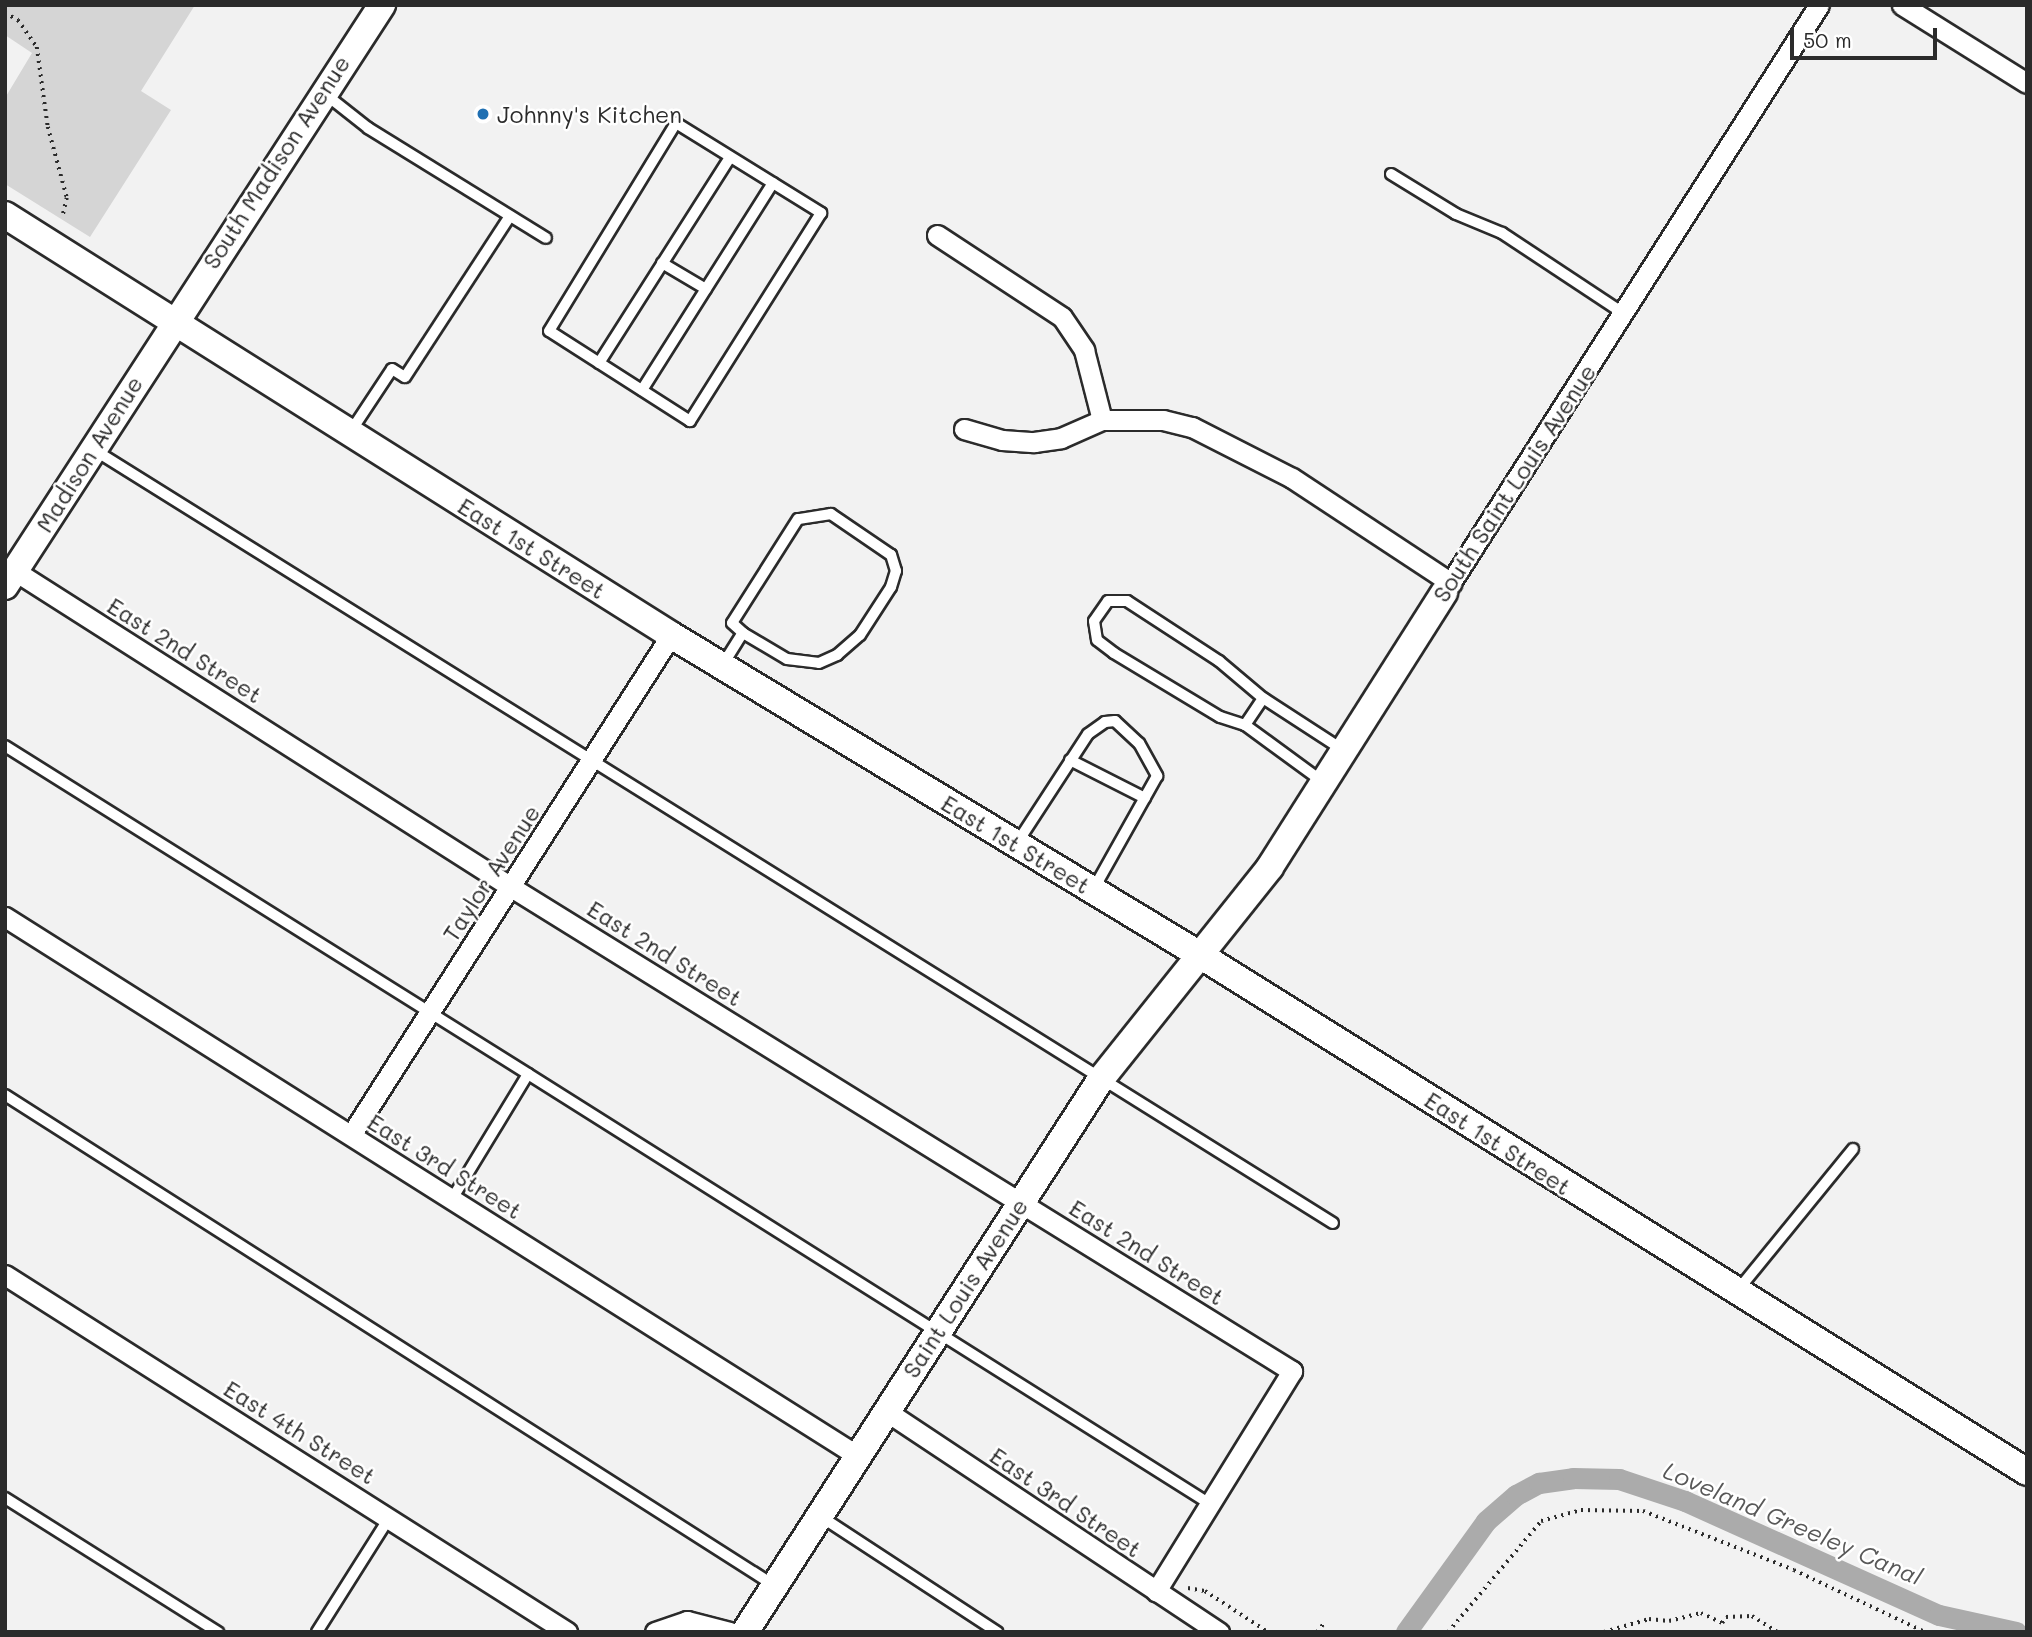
<!DOCTYPE html>
<html>
<head>
<meta charset="utf-8">
<style>
  body { margin:0 }
  #map { position:relative; width:2032px; height:1637px; overflow:hidden; background:#f2f2f2; font-family:Mali,sans-serif }
  div>[style] { position:absolute }
  .green>* { inset:0; background:#d5d5d5 }
  .canal>* { height:21px; margin:-10.5px; padding:0 10.5px; transform-origin:10.5px; border-radius:10.5px; background:#ababab }
  .path>* { height:3.5px; margin-top:-1.75px; transform-origin:0; background:repeating-linear-gradient(90deg,#2b2b2b 0 2px,transparent 0 7px) }
  .roads { filter:drop-shadow(2px 0 #2b2b2b) drop-shadow(-2px 0 #2b2b2b) drop-shadow(0 2px #2b2b2b) drop-shadow(0 -2px #2b2b2b) }
  .lane>* { height:10px; margin:-5px; padding:0 5px; transform-origin:5px; border-radius:5px; background:#fff }
  .street>* { height:19px; margin:-9.5px; padding:0 9.5px; transform-origin:9.5px; border-radius:9.5px; background:#fff }
  .secondary>* { height:26px; margin:-13px; padding:0 13px; transform-origin:13px; border-radius:13px; background:#fff }
  .dots>* { width:19px; height:19px; translate:-50% -50%; box-sizing:border-box; border:4px solid #fff; border-radius:50% }
  span { translate:-50% -50%; white-space:nowrap; text-align:center; line-height:1.15; -webkit-text-stroke:5px #fff; paint-order:stroke }
  .poi-label { font-size:23px; color:#2b2b2b }
  .left { translate:0 -50%; text-align:left }
  .street-label { font-size:23px; color:#2b2b2b }
  .water-label { font-size:24px; color:#585858; font-style:italic }
  .frame { position:absolute; inset:0; border:7px solid #2b2b2b; pointer-events:none }
  .scale { position:absolute; left:1790px; top:28px; width:147px; height:32px; box-sizing:border-box; border:4px solid #2b2b2b; border-top:0; padding-left:9px; font-size:21px; line-height:24px; white-space:nowrap; color:#2b2b2b; -webkit-text-stroke:5px #fff; paint-order:stroke }
</style>
</head>
<body>
<div id="map">
  <div class="green">
    <i style="clip-path:polygon(5px 5px,195px 5px,141px 91px,171px 110px,90px 237px,5px 184px,5px 98px,32px 53px,5px 35px)"></i>
  </div>
  <div class="canal">
    <i style="left:1406px;top:1632px;width:137px;rotate:-54.2deg"></i>
    <i style="left:1486px;top:1521px;width:40px;rotate:-41deg"></i>
    <i style="left:1516px;top:1495px;width:26px;rotate:-28deg"></i>
    <i style="left:1539px;top:1483px;width:34px;rotate:-8deg"></i>
    <i style="left:1573px;top:1478px;width:46px;rotate:1.2deg"></i>
    <i style="left:1619px;top:1479px;width:70px;rotate:18.4deg"></i>
    <i style="left:1685px;top:1501px;width:278px;rotate:24.2deg"></i>
    <i style="left:1939px;top:1615px;width:79px;rotate:12.4deg"></i>
  </div>
  <div class="path">
    <i style="left:5px;top:13px;width:15px;rotate:28deg"></i>
    <i style="left:18px;top:20px;width:33px;rotate:55deg"></i>
    <i style="left:37px;top:47px;width:81px;rotate:82.2deg"></i>
    <i style="left:48px;top:127px;width:73px;rotate:75deg"></i>
    <i style="left:67px;top:198px;width:18px;rotate:103deg"></i>
    <i style="left:1188px;top:1588px;width:17px;rotate:10deg"></i>
    <i style="left:1205px;top:1591px;width:75px;rotate:33.1deg"></i>
    <i style="left:1317px;top:1632px;width:11px;rotate:-52deg"></i>
    <i style="left:1448px;top:1632px;width:145px;rotate:-50deg"></i>
    <i style="left:1541px;top:1521px;width:41px;rotate:-15.4deg"></i>
    <i style="left:1581px;top:1510px;width:62px;rotate:0.9deg"></i>
    <i style="left:1643px;top:1511px;width:162px;rotate:21.3deg"></i>
    <i style="left:1794px;top:1570px;width:145px;rotate:25.3deg"></i>
    <i style="left:1604px;top:1632px;width:47px;rotate:-16.1deg"></i>
    <i style="left:1649px;top:1619px;width:20px;rotate:6deg"></i>
    <i style="left:1669px;top:1621px;width:33px;rotate:-14deg"></i>
    <i style="left:1701px;top:1613px;width:23px;rotate:25deg"></i>
    <i style="left:1722px;top:1623px;width:7px;rotate:-56deg"></i>
    <i style="left:1726px;top:1617px;width:26px;rotate:-2deg"></i>
    <i style="left:1752px;top:1616px;width:31px;rotate:32deg"></i>
  </div>
  <div class="roads">
    <div class="lane">
      <i style="left:325px;top:94px;width:55px;rotate:38.3deg"></i>
      <i style="left:368px;top:128px;width:209px;rotate:31.7deg"></i>
      <i style="left:676px;top:123px;width:171px;rotate:31.8deg"></i>
      <i style="left:821px;top:213px;width:246px;rotate:122.2deg"></i>
      <i style="left:690px;top:421px;width:167px;rotate:-147.4deg"></i>
      <i style="left:549px;top:331px;width:244px;rotate:-58.6deg"></i>
      <i style="left:1391px;top:174px;width:76px;rotate:31.6deg"></i>
      <i style="left:1456px;top:214px;width:50px;rotate:22.4deg"></i>
      <i style="left:1502px;top:233px;width:145px;rotate:33.5deg"></i>
      <i style="left:662px;top:263px;width:51px;rotate:30.6deg"></i>
      <i style="left:599px;top:363px;width:244px;rotate:-57.5deg"></i>
      <i style="left:642px;top:390px;width:245px;rotate:-57.7deg"></i>
      <i style="left:351px;top:431px;width:74px;rotate:-56.5deg"></i>
      <i style="left:392px;top:369px;width:15px;rotate:32deg"></i>
      <i style="left:405px;top:377px;width:192px;rotate:-56.9deg"></i>
      <i style="left:96px;top:451px;width:1458px;rotate:31.97deg"></i>
      <i style="left:722px;top:666px;width:39px;rotate:-58deg"></i>
      <i style="left:743px;top:633px;width:51px;rotate:30.6deg"></i>
      <i style="left:787px;top:659px;width:32px;rotate:7deg"></i>
      <i style="left:819px;top:663px;width:20px;rotate:-24deg"></i>
      <i style="left:837px;top:655px;width:30px;rotate:-41deg"></i>
      <i style="left:860px;top:635px;width:57px;rotate:-57.1deg"></i>
      <i style="left:891px;top:587px;width:17px;rotate:-73deg"></i>
      <i style="left:896px;top:571px;width:17px;rotate:-107deg"></i>
      <i style="left:891px;top:555px;width:73px;rotate:-145.7deg"></i>
      <i style="left:831px;top:514px;width:33px;rotate:171deg"></i>
      <i style="left:798px;top:519px;width:123px;rotate:122.4deg"></i>
      <i style="left:732px;top:623px;width:15px;rotate:42deg"></i>
      <i style="left:1245px;top:725px;width:26px;rotate:-162deg"></i>
      <i style="left:1220px;top:717px;width:124px;rotate:-148.9deg"></i>
      <i style="left:1114px;top:653px;width:21px;rotate:-143deg"></i>
      <i style="left:1097px;top:640px;width:19px;rotate:-99deg"></i>
      <i style="left:1094px;top:621px;width:24px;rotate:-55deg"></i>
      <i style="left:1108px;top:601px;width:19px"></i>
      <i style="left:1127px;top:601px;width:110px;rotate:33.1deg"></i>
      <i style="left:1219px;top:661px;width:57px;rotate:40.1deg"></i>
      <i style="left:5px;top:746px;width:617px;rotate:32.09deg"></i>
      <i style="left:1070px;top:760px;width:84px;rotate:26.9deg"></i>
      <i style="left:1323px;top:782px;width:97px;rotate:-143.8deg"></i>
      <i style="left:1245px;top:725px;width:32px;rotate:-56deg"></i>
      <i style="left:1263px;top:698px;width:95px;rotate:33deg"></i>
      <i style="left:1017px;top:843px;width:130px;rotate:-56.9deg"></i>
      <i style="left:1088px;top:734px;width:21px;rotate:-35deg"></i>
      <i style="left:1105px;top:722px;width:10px;rotate:-6deg"></i>
      <i style="left:1115px;top:721px;width:33px;rotate:43deg"></i>
      <i style="left:1139px;top:743px;width:38px;rotate:61deg"></i>
      <i style="left:1157px;top:776px;width:131px;rotate:119.3deg"></i>
      <i style="left:5px;top:1095px;width:910px;rotate:32.52deg"></i>
      <i style="left:452px;top:1199px;width:146px;rotate:-58.7deg"></i>
      <i style="left:528px;top:1074px;width:806px;rotate:32.23deg"></i>
      <i style="left:1738px;top:1290px;width:182px;rotate:-50.8deg"></i>
      <i style="left:5px;top:1498px;width:252px;rotate:32.2deg"></i>
      <i style="left:820px;top:1516px;width:212px;rotate:33.2deg"></i>
      <i style="left:317px;top:1632px;width:135px;rotate:-57.7deg"></i>
    </div>
    <div class="street">
      <i style="left:1902px;top:5px;width:147px;rotate:32deg"></i>
      <i style="left:937px;top:235px;width:149px;rotate:33.3deg"></i>
      <i style="left:1062px;top:317px;width:40px;rotate:56deg"></i>
      <i style="left:1084px;top:350px;width:72px;rotate:75.6deg"></i>
      <i style="left:964px;top:429px;width:40px;rotate:16deg"></i>
      <i style="left:1002px;top:440px;width:32px;rotate:4deg"></i>
      <i style="left:1034px;top:442px;width:27px;rotate:-8deg"></i>
      <i style="left:1061px;top:438px;width:45px;rotate:-23.7deg"></i>
      <i style="left:1102px;top:420px;width:61px"></i>
      <i style="left:1163px;top:420px;width:30px;rotate:14deg"></i>
      <i style="left:1192px;top:427px;width:112px;rotate:27deg"></i>
      <i style="left:1292px;top:478px;width:191px;rotate:33.4deg"></i>
      <i style="left:15px;top:571px;width:588px;rotate:32.5deg"></i>
      <i style="left:511px;top:887px;width:919px;rotate:31.79deg"></i>
      <i style="left:1292px;top:1371px;width:259px;rotate:121.7deg"></i>
      <i style="left:1444px;top:593px;width:697px;rotate:-57.47deg"></i>
      <i style="left:5px;top:917px;width:1009px;rotate:32.29deg"></i>
      <i style="left:351px;top:1135px;width:594px;rotate:-57.38deg"></i>
      <i style="left:5px;top:1275px;width:666px;rotate:32.42deg"></i>
      <i style="left:886px;top:1411px;width:400px;rotate:33.6deg"></i>
      <i style="left:655px;top:1632px;width:34px;rotate:-19deg"></i>
      <i style="left:687px;top:1621px;width:44px;rotate:14.3deg"></i>
    </div>
    <div class="secondary">
      <i style="left:5px;top:215px;width:787px;rotate:32.24deg"></i>
      <i style="left:671px;top:635px;width:618px;rotate:31.17deg"></i>
      <i style="left:1200px;top:955px;width:975px;rotate:32.01deg"></i>
      <i style="left:5px;top:586px;width:693px;rotate:-57.02deg"></i>
      <i style="left:745px;top:1632px;width:658px;rotate:-57.23deg"></i>
      <i style="left:1101px;top:1079px;width:271px;rotate:-51.4deg"></i>
      <i style="left:1270px;top:867px;width:325px;rotate:-57.6deg"></i>
    </div>
  </div>
  <div class="dots">
    <i style="left:483px;top:114px;background:#1f6fb2"></i>
  </div>
  <div class="poi-label">
    <span class="left" style="left:497px;top:114px">Johnny's Kitchen</span>
  </div>
  <div class="street-label">
    <span style="left:276px;top:162px;rotate:-57deg">South Madison Avenue</span>
    <span style="left:89px;top:454px;rotate:-58deg">Madison Avenue</span>
    <span style="left:1514px;top:483px;rotate:-57deg">South Saint Louis Avenue</span>
    <span style="left:532px;top:548px;rotate:32deg">East 1st Street</span>
    <span style="left:185px;top:650px;rotate:32deg">East 2nd Street</span>
    <span style="left:1016px;top:844px;rotate:31deg">East 1st Street</span>
    <span style="left:491px;top:873px;rotate:-57deg">Taylor Avenue</span>
    <span style="left:665px;top:953px;rotate:32deg">East 2nd Street</span>
    <span style="left:1498px;top:1143px;rotate:33deg">East 1st Street</span>
    <span style="left:445px;top:1166px;rotate:32deg">East 3rd Street</span>
    <span style="left:1147px;top:1252px;rotate:32deg">East 2nd Street</span>
    <span style="left:965px;top:1288px;rotate:-57deg">Saint Louis Avenue</span>
    <span style="left:300px;top:1432px;rotate:32deg">East 4th Street</span>
    <span style="left:1066px;top:1502px;rotate:34deg">East 3rd Street</span>
  </div>
  <div class="water-label">
    <span style="left:1793px;top:1523px;rotate:23deg">Loveland Greeley Canal</span>
  </div>
  <div class="frame"></div>
  <div class="scale">50 m</div>
</div>
</body>
</html>
